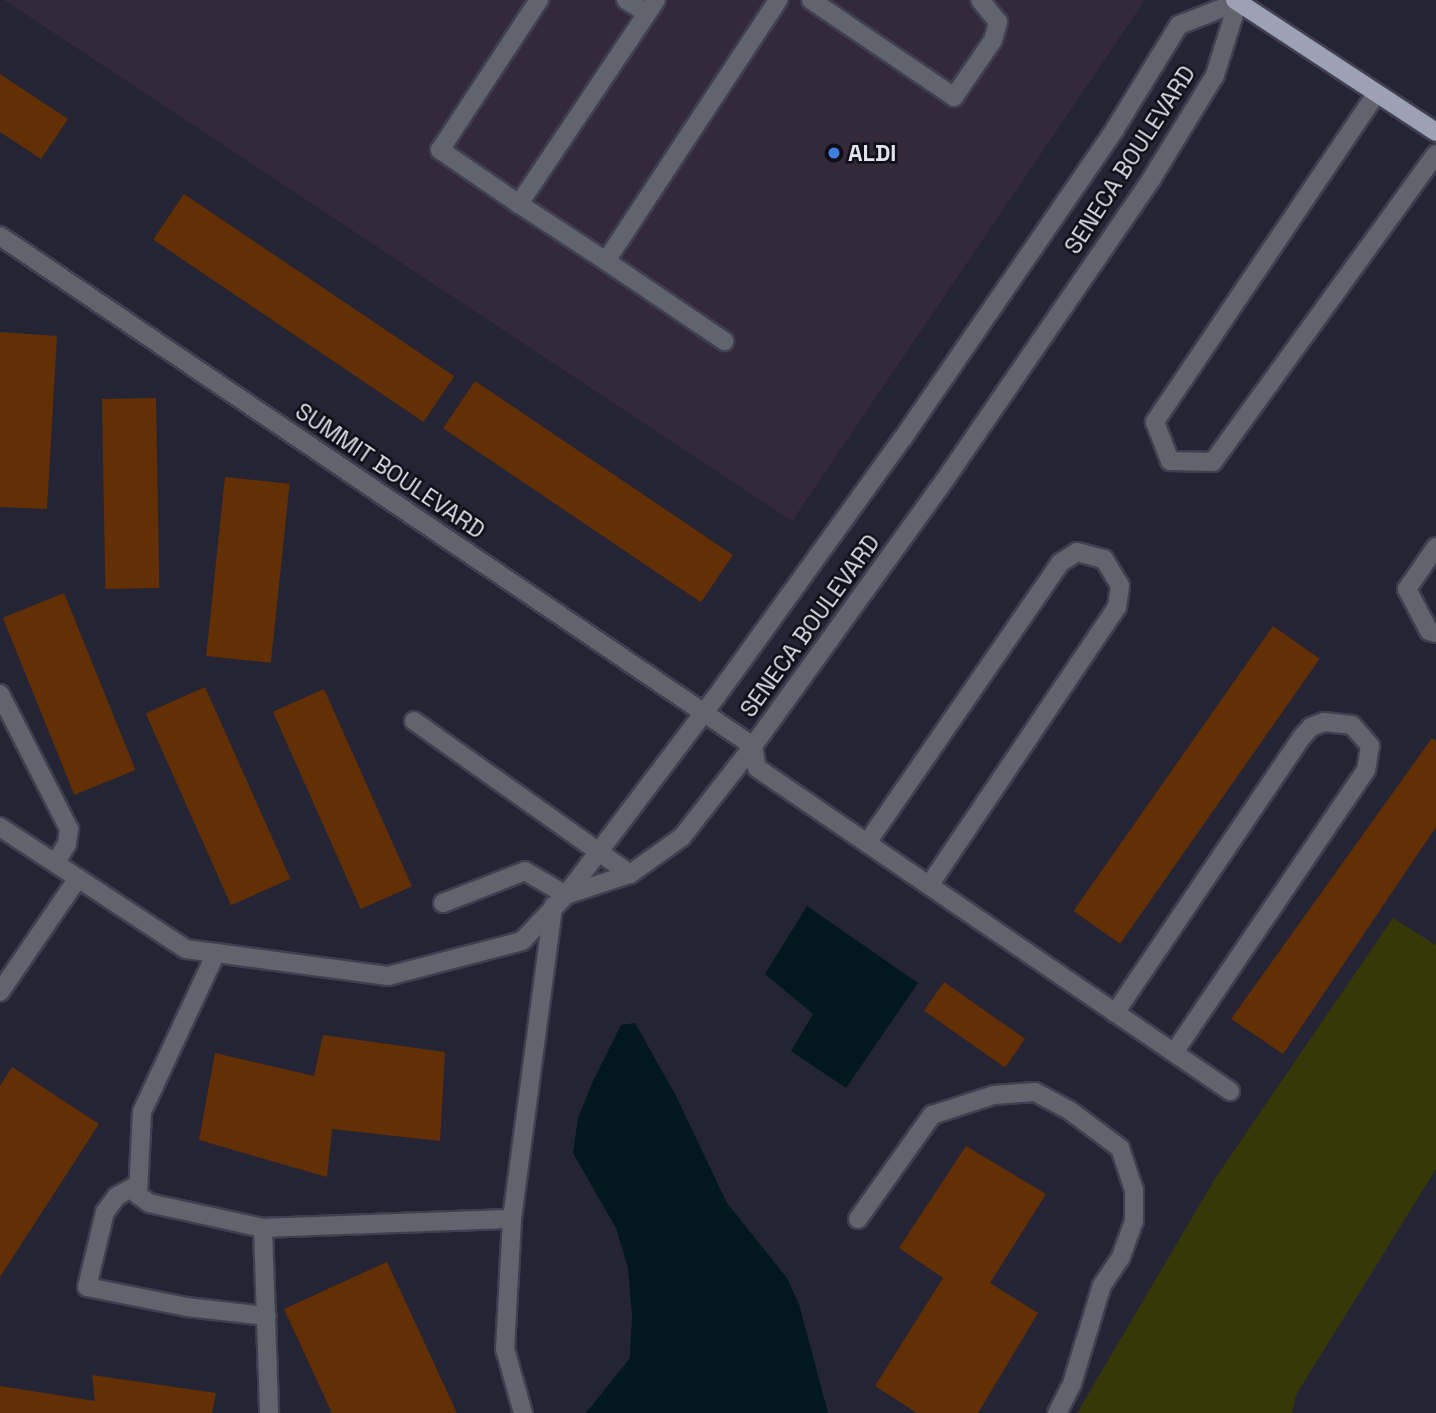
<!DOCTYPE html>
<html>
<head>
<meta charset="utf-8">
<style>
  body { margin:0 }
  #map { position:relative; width:1436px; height:1413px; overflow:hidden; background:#242435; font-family:"Space Grotesk",sans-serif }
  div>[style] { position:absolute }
  .commercial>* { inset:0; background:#342938 }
  .green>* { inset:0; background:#363807 }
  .water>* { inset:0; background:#00181e }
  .building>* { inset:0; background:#623004; transform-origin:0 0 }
  .roads { filter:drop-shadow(2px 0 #3f3f4f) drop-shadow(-2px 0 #3f3f4f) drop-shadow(0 2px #3f3f4f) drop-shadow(0 -2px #3f3f4f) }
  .lane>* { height:18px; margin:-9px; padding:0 9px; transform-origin:9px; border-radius:9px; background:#61646c }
  .street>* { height:18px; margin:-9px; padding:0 9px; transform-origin:9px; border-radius:9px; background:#61646c }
  .primary>* { height:18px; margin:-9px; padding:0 9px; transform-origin:9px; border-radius:9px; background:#9ca2b3 }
  .dots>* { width:19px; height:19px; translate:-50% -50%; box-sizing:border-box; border:4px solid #0e0e16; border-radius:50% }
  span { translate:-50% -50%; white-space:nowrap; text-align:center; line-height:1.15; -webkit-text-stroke:5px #0e0e16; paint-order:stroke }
  .poi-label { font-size:23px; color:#e2e2ed; font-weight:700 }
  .left { translate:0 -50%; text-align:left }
  .street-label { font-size:23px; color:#e2e2ed }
</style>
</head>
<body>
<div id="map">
  <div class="commercial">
    <i style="clip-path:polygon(4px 0,1145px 0,792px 521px)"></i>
  </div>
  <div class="green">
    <i style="clip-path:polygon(1393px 918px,1436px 945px,1436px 1169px,1296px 1395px,1292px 1413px,1077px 1413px,1216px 1177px)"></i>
  </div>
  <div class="water">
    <i style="clip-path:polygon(807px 906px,918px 983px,846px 1088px,791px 1051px,813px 1014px,765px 974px)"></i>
    <i style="clip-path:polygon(635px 1023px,675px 1094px,727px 1203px,787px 1278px,799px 1304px,828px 1413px,586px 1413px,630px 1358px,632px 1315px,628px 1268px,616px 1228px,573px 1153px,578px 1118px,593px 1081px,621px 1025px)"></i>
  </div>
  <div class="building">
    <i style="clip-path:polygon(0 74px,68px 119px,41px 159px,0 132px)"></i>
    <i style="left:184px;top:194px;width:326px;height:55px;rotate:34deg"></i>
    <i style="clip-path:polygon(0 332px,57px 336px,47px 509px,0 507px)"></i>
    <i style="left:475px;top:381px;width:311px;height:57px;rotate:34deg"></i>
    <i style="left:156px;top:398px;width:190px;height:54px;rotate:89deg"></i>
    <i style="left:225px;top:477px;width:65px;height:180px;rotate:6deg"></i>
    <i style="left:64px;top:593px;width:191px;height:66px;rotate:68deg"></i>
    <i style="left:1273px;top:626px;width:57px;height:348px;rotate:35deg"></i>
    <i style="left:205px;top:687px;width:210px;height:65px;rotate:66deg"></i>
    <i style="left:324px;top:689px;width:216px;height:56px;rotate:66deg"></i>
    <i style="clip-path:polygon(1432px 738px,1436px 741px,1436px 827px,1283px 1054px,1231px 1019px)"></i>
    <i style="left:944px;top:982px;width:99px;height:35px;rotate:35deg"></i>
    <i style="clip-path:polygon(323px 1035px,445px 1052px,440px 1141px,332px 1129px,327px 1177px,199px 1140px,215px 1053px,314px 1076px)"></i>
    <i style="clip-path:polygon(12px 1067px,99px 1124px,0 1277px,0 1086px)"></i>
    <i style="clip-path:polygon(966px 1146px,1046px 1194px,990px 1283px,1038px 1313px,978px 1413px,917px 1413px,875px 1386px,943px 1278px,899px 1248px)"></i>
    <i style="clip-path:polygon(387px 1262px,457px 1413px,332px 1413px,284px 1309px)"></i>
    <i style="clip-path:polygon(92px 1375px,216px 1393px,212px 1413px,0 1413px,0 1386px,95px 1401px)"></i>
  </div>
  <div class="roads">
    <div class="lane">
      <i style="left:626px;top:0;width:25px;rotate:32deg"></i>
      <i style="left:656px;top:0;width:246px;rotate:123.9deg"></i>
      <i style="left:519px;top:204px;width:104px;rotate:33.2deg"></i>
      <i style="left:606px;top:261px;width:313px;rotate:-56.6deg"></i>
      <i style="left:811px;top:0;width:173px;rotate:34.1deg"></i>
      <i style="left:954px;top:97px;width:69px;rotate:-55.6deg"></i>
      <i style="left:993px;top:40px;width:19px;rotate:-74deg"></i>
      <i style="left:998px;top:22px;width:28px;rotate:-129deg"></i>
      <i style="left:1376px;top:94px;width:396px;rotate:124deg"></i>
      <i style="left:1155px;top:422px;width:42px;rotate:69deg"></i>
      <i style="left:1170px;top:461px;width:43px;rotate:1.3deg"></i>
      <i style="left:1213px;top:462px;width:380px;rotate:-54.1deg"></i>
      <i style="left:519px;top:204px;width:96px;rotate:-145.6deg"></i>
      <i style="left:440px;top:150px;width:180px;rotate:-56.6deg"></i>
      <i style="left:606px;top:261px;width:143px;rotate:34.1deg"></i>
      <i style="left:1436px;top:547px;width:51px;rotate:124.6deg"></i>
      <i style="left:1407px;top:589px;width:47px;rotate:62.4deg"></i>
      <i style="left:1429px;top:631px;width:7px;rotate:16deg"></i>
      <i style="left:0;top:694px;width:152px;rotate:62.9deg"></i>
      <i style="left:69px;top:829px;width:15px;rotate:98deg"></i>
      <i style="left:67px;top:844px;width:22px;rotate:122deg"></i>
      <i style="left:414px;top:721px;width:265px;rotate:35.3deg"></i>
      <i style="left:753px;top:746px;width:22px;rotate:80deg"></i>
      <i style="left:757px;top:768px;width:573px;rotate:34.33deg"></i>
      <i style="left:867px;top:843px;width:340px;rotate:-55.4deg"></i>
      <i style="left:1060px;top:563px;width:20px;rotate:-33deg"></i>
      <i style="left:1077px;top:552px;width:28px;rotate:15deg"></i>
      <i style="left:1104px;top:559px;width:31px;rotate:59deg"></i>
      <i style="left:1120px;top:586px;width:21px;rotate:98deg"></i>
      <i style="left:1117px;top:607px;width:336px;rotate:124deg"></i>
      <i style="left:443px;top:903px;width:88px;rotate:-21.3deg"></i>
      <i style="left:525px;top:871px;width:48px;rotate:30.3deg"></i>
      <i style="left:1115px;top:1013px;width:333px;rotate:-55.9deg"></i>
      <i style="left:1302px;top:737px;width:13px;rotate:-48deg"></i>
      <i style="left:1311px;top:727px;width:14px;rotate:-21deg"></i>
      <i style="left:1324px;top:722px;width:28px;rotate:6deg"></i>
      <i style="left:1352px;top:725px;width:28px;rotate:49deg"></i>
      <i style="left:1370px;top:746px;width:24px;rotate:99deg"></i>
      <i style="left:1366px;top:770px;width:341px;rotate:124.2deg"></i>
      <i style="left:137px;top:1185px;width:23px;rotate:151deg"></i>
      <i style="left:117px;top:1196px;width:20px;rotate:127deg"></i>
      <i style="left:105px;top:1212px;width:77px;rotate:103.5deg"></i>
      <i style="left:87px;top:1287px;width:102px;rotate:11.3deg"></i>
      <i style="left:187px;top:1307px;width:80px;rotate:6.5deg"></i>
    </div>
    <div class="street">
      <i style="left:0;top:236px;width:909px;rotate:34.11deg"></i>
      <i style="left:0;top:827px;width:222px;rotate:33.3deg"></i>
      <i style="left:186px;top:949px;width:204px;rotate:7.6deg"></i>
      <i style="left:388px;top:976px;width:138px;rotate:-14.6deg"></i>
      <i style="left:522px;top:941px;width:64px;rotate:-46.3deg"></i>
      <i style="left:566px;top:895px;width:248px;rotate:-52.9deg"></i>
      <i style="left:716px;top:697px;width:319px;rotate:-54.2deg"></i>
      <i style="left:903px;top:438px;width:375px;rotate:-55.5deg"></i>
      <i style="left:1115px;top:129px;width:122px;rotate:-58.4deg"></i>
      <i style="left:1179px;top:25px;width:63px;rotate:-21.3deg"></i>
      <i style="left:566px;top:895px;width:67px;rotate:-18.2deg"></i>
      <i style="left:630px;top:874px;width:64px;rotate:-35.4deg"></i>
      <i style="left:682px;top:837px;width:115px;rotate:-52deg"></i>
      <i style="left:753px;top:746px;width:319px;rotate:-54.2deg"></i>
      <i style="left:940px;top:487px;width:375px;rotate:-55.5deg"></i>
      <i style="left:1152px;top:178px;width:121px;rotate:-58.5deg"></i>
      <i style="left:1215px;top:75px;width:77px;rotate:-72.5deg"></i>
      <i style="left:216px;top:953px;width:175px;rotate:115deg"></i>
      <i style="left:142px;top:1112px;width:83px;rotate:92.8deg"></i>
      <i style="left:138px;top:1195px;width:14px;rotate:36deg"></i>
      <i style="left:149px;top:1203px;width:117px;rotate:12.4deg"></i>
      <i style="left:263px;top:1228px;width:249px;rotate:-2.1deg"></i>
      <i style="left:0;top:992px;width:138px;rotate:-55.6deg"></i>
      <i style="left:858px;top:1219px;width:128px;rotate:-54.6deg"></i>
      <i style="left:932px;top:1115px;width:65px;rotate:-17.9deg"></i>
      <i style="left:994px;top:1095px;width:41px;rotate:-4.2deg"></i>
      <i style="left:1035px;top:1092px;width:38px;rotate:28deg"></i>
      <i style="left:1069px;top:1110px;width:64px;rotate:36.7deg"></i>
      <i style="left:1120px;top:1148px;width:44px;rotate:71.6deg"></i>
      <i style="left:1134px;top:1190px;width:31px;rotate:90deg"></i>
      <i style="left:1134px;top:1221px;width:38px;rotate:110deg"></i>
      <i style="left:1121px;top:1257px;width:34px;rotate:124deg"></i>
      <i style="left:1102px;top:1285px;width:103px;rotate:106.9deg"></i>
      <i style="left:1072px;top:1384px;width:33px;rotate:117deg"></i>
      <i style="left:263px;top:1228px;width:185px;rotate:88.1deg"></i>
      <i style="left:523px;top:1413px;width:66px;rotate:-105.7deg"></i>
      <i style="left:505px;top:1349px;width:130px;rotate:-86.9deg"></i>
      <i style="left:512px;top:1219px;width:316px;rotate:-82.5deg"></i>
    </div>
    <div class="primary">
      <i style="left:1235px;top:0;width:240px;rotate:33.3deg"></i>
    </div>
  </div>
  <div class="dots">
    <i style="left:834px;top:153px;background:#3f7fe0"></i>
  </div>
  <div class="poi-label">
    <span class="left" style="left:848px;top:153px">ALDI</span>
  </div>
  <div class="street-label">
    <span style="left:1130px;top:160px;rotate:-57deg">SENECA BOULEVARD</span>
    <span style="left:390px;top:471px;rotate:34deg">SUMMIT BOULEVARD</span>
    <span style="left:810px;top:626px;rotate:-54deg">SENECA BOULEVARD</span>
  </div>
</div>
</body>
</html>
